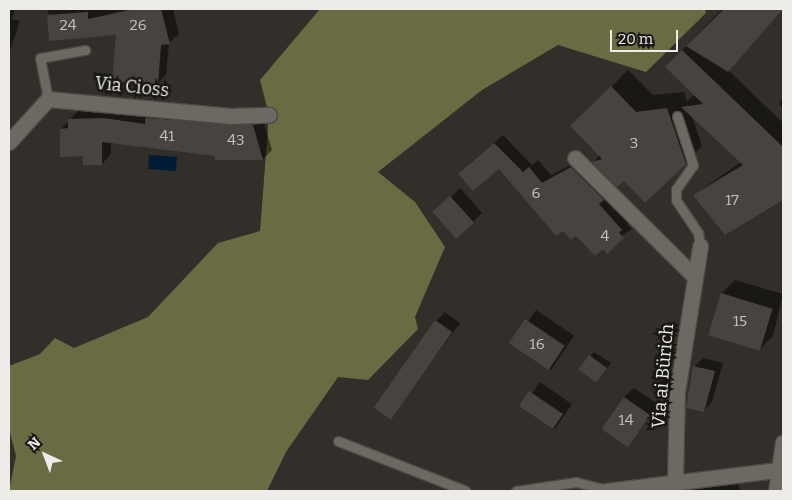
<!DOCTYPE html>
<html>
<head>
<meta charset="utf-8">
<style>
  body { margin:0 }
  #map { position:relative; width:792px; height:500px; overflow:hidden; background:#322e29; font-family:Bitter,serif }
  div>[style] { position:absolute }
  .forest>* { inset:0; background:#696c43 }
  .water>* { inset:0; background:#001c35; transform-origin:0 0 }
  .shadow>* { inset:0; background:#0007; transform-origin:0 0 }
  .building>* { inset:0; background:#49433f; transform-origin:0 0 }
  .roads { filter:drop-shadow(1px 0 #4c4945) drop-shadow(-1px 0 #4c4945) drop-shadow(0 1px #4c4945) drop-shadow(0 -1px #4c4945) }
  .lane>* { height:9px; margin:-4.5px; padding:0 4.5px; transform-origin:4.5px; border-radius:4.5px; background:#6c6862 }
  .street>* { height:15px; margin:-7.5px; padding:0 7.5px; transform-origin:7.5px; border-radius:7.5px; background:#6c6862 }
  .secondary>* { height:15px; margin:-7.5px; padding:0 7.5px; transform-origin:7.5px; border-radius:7.5px; background:#6c6862 }
  span { translate:-50% -50%; white-space:nowrap; text-align:center; line-height:1.15; -webkit-text-stroke:5px #181714; paint-order:stroke }
  .number-label { font-size:15px; color:#c5c2be }
  .number-label span { -webkit-text-stroke-width:0 }
  .street-label { font-size:18px; color:#eeece9 }
  .frame { position:absolute; inset:0; border:10px solid #eeece9; pointer-events:none }
  .north { position:absolute; left:20px; top:430px; width:50px; height:50px; -webkit-text-stroke:4px #181714; paint-order:stroke; rotate:317deg; font-size:14px; font-weight:700; line-height:20px; text-align:center; color:#eeece9 }
  .north::after { content:''; display:block; margin:auto; width:18px; height:22px; background:#eeece9; clip-path:polygon(50% 0,100% 100%,50% 72%,0 100%) }
  .scale { position:absolute; left:610px; top:30px; width:68px; height:22px; box-sizing:border-box; border:2px solid #eeece9; border-top:0; padding-left:6px; font-size:15px; line-height:18px; white-space:nowrap; color:#eeece9; -webkit-text-stroke:4px #181714; paint-order:stroke }
</style>
</head>
<body>
<div id="map">
  <div class="forest">
    <i style="clip-path:polygon(320px 9px,705px 9px,706px 13px,646px 72px,558px 45px,482px 90px,378px 172px,415px 202px,445px 247px,415px 317px,418px 329px,368px 380px,338px 377px,286px 452px,267px 491px,9px 491px,16px 456px,9px 429px,9px 366px,40px 354px,55px 338px,74px 348px,148px 317px,218px 243px,260px 231px,269px 115px,260px 80px)"></i>
  </div>
  <div class="water">
    <i style="left:149px;top:155px;width:28px;height:14px;rotate:4deg"></i>
  </div>
  <div class="shadow">
    <i style="clip-path:polygon(9px 9px,15px 9px,12px 19px,20px 21px,9px 54px)"></i>
    <i style="clip-path:polygon(48px 9px,173px 9px,179px 34px,169px 43px,166px 75px,157px 84px,118px 34px,50px 40px)"></i>
    <i style="clip-path:polygon(722px 9px,783px 9px,728px 70px,783px 123px,783px 196px,726px 234px,694px 195px,741px 162px,692px 116px,702px 146px,685px 163px,624px 179px,594px 162px,600px 155px,572px 126px,628px 70px,653px 95px,684px 92px,687px 101px,695px 94px,666px 67px)"></i>
    <i style="clip-path:polygon(783px 97px,783px 107px,779px 104px)"></i>
    <i style="clip-path:polygon(78px 111px,262px 116px,272px 150px,263px 159px,216px 159px,216px 155px,111px 142px,111px 154px,102px 164px,85px 155px,61px 129px)"></i>
    <i style="clip-path:polygon(503px 135px,532px 165px,538px 160px,551px 175px,580px 160px,630px 221px,627px 224px,632px 229px,603px 247px,576px 234px,499px 168px,468px 165px)"></i>
    <i style="clip-path:polygon(460px 188px,482px 213px,473px 222px,435px 213px)"></i>
    <i style="clip-path:polygon(735px 280px,783px 294px,773px 336px,760px 349px,722px 293px)"></i>
    <i style="left:536px;top:310px;width:46px;height:42px;rotate:34deg"></i>
    <i style="clip-path:polygon(445px 312px,460px 323px,390px 418px,436px 321px)"></i>
    <i style="clip-path:polygon(594px 352px,611px 363px,597px 380px,590px 356px)"></i>
    <i style="clip-path:polygon(703px 358px,723px 363px,712px 402px,703px 411px,694px 367px)"></i>
    <i style="left:540px;top:382px;width:39px;height:30px;rotate:35deg"></i>
    <i style="clip-path:polygon(634px 388px,659px 405px,628px 445px,624px 397px)"></i>
    <i style="clip-path:polygon(738px 481px,740px 491px,665px 491px)"></i>
  </div>
  <div class="building">
    <i style="clip-path:polygon(134px 9px,161px 9px,170px 44px,161px 45px,158px 85px,112px 81px,116px 35px,49px 41px,47px 15px,88px 12px,88px 19px)"></i>
    <i style="clip-path:polygon(724px 9px,783px 9px,728px 72px,686px 46px)"></i>
    <i style="clip-path:polygon(682px 50px,783px 147px,783px 200px,725px 235px,693px 195px,743px 165px,681px 107px,703px 104px,665px 67px)"></i>
    <i style="clip-path:polygon(611px 86px,636px 112px,667px 108px,686px 164px,645px 203px,624px 181px,617px 187px,592px 162px,602px 159px,570px 126px)"></i>
    <i style="clip-path:polygon(103px 118px,145px 124px,145px 118px,253px 125px,263px 160px,215px 160px,215px 156px,102px 142px,102px 165px,83px 165px,83px 156px,60px 157px,60px 129px,68px 128px,68px 119px)"></i>
    <i style="clip-path:polygon(494px 143px,523px 172px,529px 167px,542px 183px,571px 167px,604px 200px,599px 204px,622px 230px,619px 233px,624px 238px,607px 254px,603px 249px,595px 256px,576px 236px,571px 240px,563px 231px,556px 236px,499px 169px,473px 191px,458px 174px)"></i>
    <i style="left:450px;top:196px;width:36px;height:24px;rotate:48deg"></i>
    <i style="left:721px;top:293px;width:54px;height:44px;rotate:17deg"></i>
    <i style="left:525px;top:319px;width:48px;height:29px;rotate:34deg"></i>
    <i style="left:435px;top:320px;width:21px;height:107px;rotate:35deg"></i>
    <i style="left:589px;top:355px;width:22px;height:18px;rotate:36deg"></i>
    <i style="clip-path:polygon(693px 366px,715px 371px,704px 412px,686px 408px)"></i>
    <i style="left:529px;top:391px;width:41px;height:18px;rotate:34deg"></i>
    <i style="left:624px;top:397px;width:32px;height:39px;rotate:35deg"></i>
  </div>
  <div class="roads">
    <div class="lane">
      <i style="left:48px;top:99px;width:42px;rotate:-101deg"></i>
      <i style="left:40px;top:58px;width:46px;rotate:-10.1deg"></i>
      <i style="left:677px;top:116px;width:52px;rotate:71.9deg"></i>
      <i style="left:693px;top:165px;width:29px;rotate:125deg"></i>
      <i style="left:676px;top:189px;width:11px;rotate:90deg"></i>
      <i style="left:676px;top:200px;width:40px;rotate:56deg"></i>
      <i style="left:698px;top:233px;width:13px;rotate:81deg"></i>
      <i style="left:338px;top:441px;width:137px;rotate:21.3deg"></i>
      <i style="left:516px;top:491px;width:61px;rotate:-8.5deg"></i>
      <i style="left:576px;top:482px;width:32px;rotate:14deg"></i>
    </div>
    <div class="street">
      <i style="left:9px;top:142px;width:58px;rotate:-47.8deg"></i>
      <i style="left:48px;top:99px;width:184px;rotate:5.3deg"></i>
      <i style="left:231px;top:116px;width:38px;rotate:-2deg"></i>
      <i style="left:575px;top:158px;width:165px;rotate:44.8deg"></i>
      <i style="left:675px;top:480px;width:88px;rotate:-88.7deg"></i>
      <i style="left:677px;top:392px;width:148px;rotate:-81deg"></i>
      <i style="left:606px;top:491px;width:173px;rotate:-7deg"></i>
    </div>
    <div class="secondary">
      <i style="left:776px;top:491px;width:49px;rotate:-81.9deg"></i>
    </div>
  </div>
  <div class="number-label">
    <span style="left:68px;top:26px">24</span>
    <span style="left:138px;top:26px">26</span>
    <span style="left:167px;top:137px">41</span>
    <span style="left:236px;top:141px">43</span>
    <span style="left:634px;top:144px">3</span>
    <span style="left:536px;top:194px">6</span>
    <span style="left:732px;top:201px">17</span>
    <span style="left:605px;top:237px">4</span>
    <span style="left:740px;top:322px">15</span>
    <span style="left:537px;top:345px">16</span>
    <span style="left:626px;top:421px">14</span>
  </div>
  <div class="street-label">
    <span style="left:132px;top:87px;rotate:6deg">Via Cioss</span>
    <span style="left:663px;top:376px;rotate:-85deg">Via ai Bürich</span>
  </div>
  <div class="frame"></div>
  <div class="north">N</div>
  <div class="scale">20 m</div>
</div>
</body>
</html>
